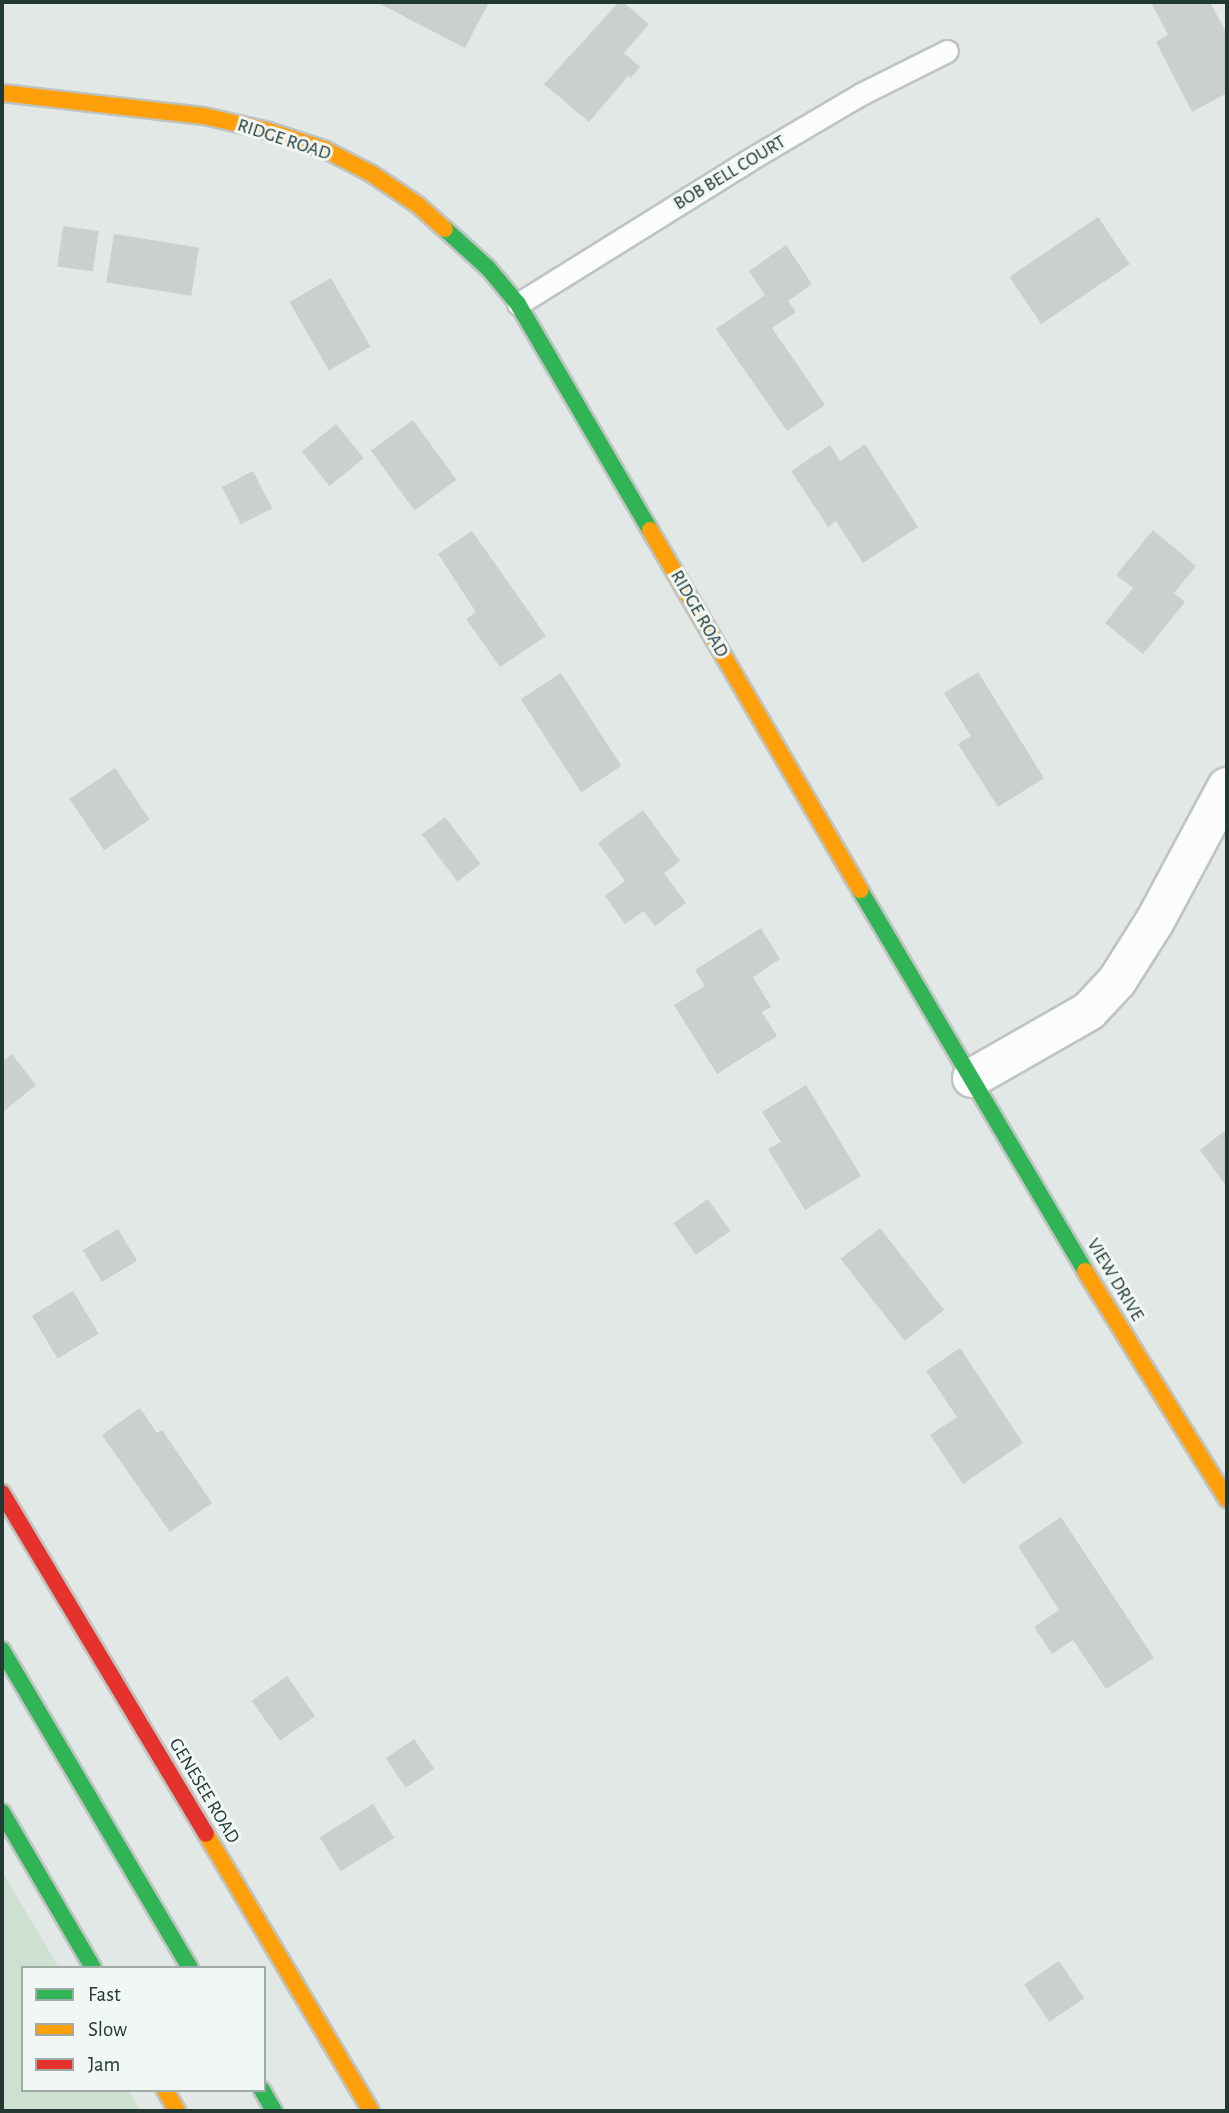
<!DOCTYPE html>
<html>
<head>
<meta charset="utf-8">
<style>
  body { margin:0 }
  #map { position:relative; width:1229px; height:2113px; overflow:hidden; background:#e2e8e5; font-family:"Alegreya Sans",sans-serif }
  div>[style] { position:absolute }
  .green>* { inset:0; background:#cde0d2 }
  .building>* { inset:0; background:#cbd0ce; transform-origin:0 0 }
  .roads { filter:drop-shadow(2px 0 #bfc4c2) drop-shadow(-2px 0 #bfc4c2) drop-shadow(0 2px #bfc4c2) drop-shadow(0 -2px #bfc4c2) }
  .lane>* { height:21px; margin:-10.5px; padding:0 10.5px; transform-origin:10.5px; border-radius:10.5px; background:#fbfcfb }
  .street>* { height:38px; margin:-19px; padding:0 19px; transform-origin:19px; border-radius:19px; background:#fbfcfb }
  .fast>* { height:16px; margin:-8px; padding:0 8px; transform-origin:8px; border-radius:8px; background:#30b455 }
  .slow>* { height:16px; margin:-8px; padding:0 8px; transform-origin:8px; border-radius:8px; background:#ff9f0a }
  .jam>* { height:16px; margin:-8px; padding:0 8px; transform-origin:8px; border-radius:8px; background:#e5322d }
  span { translate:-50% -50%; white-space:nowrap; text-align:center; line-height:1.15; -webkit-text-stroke:6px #f0f7f4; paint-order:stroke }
  .street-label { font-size:19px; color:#223933 }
  .frame { position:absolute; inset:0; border:4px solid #223933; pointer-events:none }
  .legend { position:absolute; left:21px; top:1966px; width:245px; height:126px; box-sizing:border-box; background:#f0f7f4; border:2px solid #9eaba7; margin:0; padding:9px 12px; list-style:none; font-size:21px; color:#223933 }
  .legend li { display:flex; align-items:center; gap:14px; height:35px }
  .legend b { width:35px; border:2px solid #9eaba7 }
</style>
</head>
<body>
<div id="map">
  <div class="green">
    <i style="clip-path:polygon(2px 1871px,59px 1968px,23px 1968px,23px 2090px,129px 2090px,140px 2111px,2px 2111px)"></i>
  </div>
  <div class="building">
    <i style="clip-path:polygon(384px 2px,483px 2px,488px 4px,465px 48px,382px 5px)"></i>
    <i style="clip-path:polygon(619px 2px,623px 2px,649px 24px,624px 53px,640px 67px,631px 78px,628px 76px,589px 122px,544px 84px)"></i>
    <i style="clip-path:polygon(1151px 2px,1210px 2px,1227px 34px,1227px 93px,1192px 112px,1156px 42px,1168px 35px)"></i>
    <i style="left:1098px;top:217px;width:57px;height:107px;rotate:56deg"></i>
    <i style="left:63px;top:226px;width:36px;height:41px;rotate:8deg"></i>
    <i style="left:114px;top:234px;width:86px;height:49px;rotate:9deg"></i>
    <i style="clip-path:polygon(786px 245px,812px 284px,788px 301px,796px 312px,772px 328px,825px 405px,787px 431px,716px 329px,765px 295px,749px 271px)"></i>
    <i style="left:331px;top:278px;width:79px;height:48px;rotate:60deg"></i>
    <i style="left:413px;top:420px;width:74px;height:52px;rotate:54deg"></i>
    <i style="left:336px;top:424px;width:44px;height:44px;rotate:51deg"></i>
    <i style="clip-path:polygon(865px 444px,918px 527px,863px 563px,836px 521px,828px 527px,791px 471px,830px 445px,840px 461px)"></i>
    <i style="left:253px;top:471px;width:42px;height:35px;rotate:63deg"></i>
    <i style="clip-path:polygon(1153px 530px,1196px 566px,1174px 593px,1185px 602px,1143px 654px,1105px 623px,1133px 588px,1116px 575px)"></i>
    <i style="clip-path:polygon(472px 531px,546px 636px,500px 667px,466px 619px,476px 612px,438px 554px)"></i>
    <i style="clip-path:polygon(978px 672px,1044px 778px,998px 807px,958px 744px,971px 736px,944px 693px)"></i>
    <i style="left:561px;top:673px;width:111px;height:48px;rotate:57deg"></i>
    <i style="left:115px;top:768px;width:62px;height:55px;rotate:56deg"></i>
    <i style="clip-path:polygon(643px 810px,680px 861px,664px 873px,686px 903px,655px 926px,644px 911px,625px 924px,605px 896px,625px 881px,598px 843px)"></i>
    <i style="left:445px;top:817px;width:59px;height:29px;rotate:53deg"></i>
    <i style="clip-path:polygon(761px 928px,780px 959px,753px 977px,771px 1007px,762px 1012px,777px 1036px,717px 1074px,674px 1005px,705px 986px,695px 970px)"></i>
    <i style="clip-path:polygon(12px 1054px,36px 1085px,4px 1111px,2px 1062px)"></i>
    <i style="clip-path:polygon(806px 1085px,861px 1176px,805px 1210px,768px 1149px,781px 1142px,762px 1112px)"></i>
    <i style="clip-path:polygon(1227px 1129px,1227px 1187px,1200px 1150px)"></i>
    <i style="left:708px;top:1199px;width:39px;height:42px;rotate:55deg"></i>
    <i style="left:880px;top:1228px;width:104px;height:50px;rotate:52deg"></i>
    <i style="left:118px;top:1229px;width:37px;height:41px;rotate:59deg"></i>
    <i style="left:73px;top:1291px;width:50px;height:48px;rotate:59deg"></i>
    <i style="clip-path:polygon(960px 1348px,1023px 1443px,963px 1484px,930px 1435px,957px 1417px,926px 1371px)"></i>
    <i style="clip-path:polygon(140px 1408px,157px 1433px,162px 1430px,212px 1503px,170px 1532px,102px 1435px)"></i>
    <i style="clip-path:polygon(1061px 1517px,1154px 1658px,1106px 1689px,1073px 1640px,1052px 1654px,1034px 1627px,1059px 1610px,1018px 1546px)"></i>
    <i style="left:287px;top:1676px;width:49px;height:43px;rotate:55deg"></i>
    <i style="left:414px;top:1739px;width:36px;height:34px;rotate:56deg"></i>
    <i style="left:373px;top:1804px;width:40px;height:63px;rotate:58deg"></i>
    <i style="left:1059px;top:1961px;width:45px;height:42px;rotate:56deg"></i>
  </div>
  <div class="roads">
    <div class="lane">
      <i style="left:518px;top:304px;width:272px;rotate:-31.9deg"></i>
      <i style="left:749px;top:160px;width:130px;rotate:-30.5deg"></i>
      <i style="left:861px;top:94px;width:96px;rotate:-26.6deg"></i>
    </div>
    <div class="street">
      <i style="left:972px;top:1078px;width:135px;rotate:-29.8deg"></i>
      <i style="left:1089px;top:1011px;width:41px;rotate:-47deg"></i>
      <i style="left:1117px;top:981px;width:71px;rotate:-57.7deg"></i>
      <i style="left:1155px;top:921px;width:152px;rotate:-61.8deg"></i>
    </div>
    <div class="fast">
      <i style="left:445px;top:229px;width:58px;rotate:42.2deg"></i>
      <i style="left:488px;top:268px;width:47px;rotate:50.2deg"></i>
      <i style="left:518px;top:304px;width:262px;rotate:59.7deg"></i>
      <i style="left:860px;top:890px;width:442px;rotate:59.4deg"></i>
      <i style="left:2px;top:1650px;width:369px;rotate:59.4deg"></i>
      <i style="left:2px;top:1812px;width:181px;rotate:59.7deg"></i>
      <i style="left:262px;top:2090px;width:24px;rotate:60deg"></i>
    </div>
    <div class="slow">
      <i style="left:2px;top:93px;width:203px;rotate:6.5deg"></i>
      <i style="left:204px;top:116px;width:67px;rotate:13deg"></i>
      <i style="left:269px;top:131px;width:58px;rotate:18.1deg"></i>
      <i style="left:324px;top:149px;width:54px;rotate:27.5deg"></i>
      <i style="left:372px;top:174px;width:55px;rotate:34deg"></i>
      <i style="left:418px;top:205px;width:36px;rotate:42deg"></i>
      <i style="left:650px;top:530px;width:417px;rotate:59.7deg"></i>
      <i style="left:1085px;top:1271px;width:269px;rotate:58.1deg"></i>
      <i style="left:206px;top:1834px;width:322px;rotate:59.2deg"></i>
      <i style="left:165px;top:2090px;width:24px;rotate:60deg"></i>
    </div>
    <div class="jam">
      <i style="left:2px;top:1493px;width:397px;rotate:59.1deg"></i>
    </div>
  </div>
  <div class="street-label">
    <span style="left:284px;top:140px;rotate:18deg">RIDGE ROAD</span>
    <span style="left:730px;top:173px;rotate:-31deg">BOB BELL COURT</span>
    <span style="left:699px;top:614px;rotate:60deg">RIDGE ROAD</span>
    <span style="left:1115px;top:1280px;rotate:59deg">VIEW DRIVE</span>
    <span style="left:204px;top:1791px;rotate:59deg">GENESEE ROAD</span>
  </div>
  <div class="frame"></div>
  <ul class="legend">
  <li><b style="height:9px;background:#30b455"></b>Fast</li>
  <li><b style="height:9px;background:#ff9f0a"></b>Slow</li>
  <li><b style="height:9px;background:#e5322d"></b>Jam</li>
  </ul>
</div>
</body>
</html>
